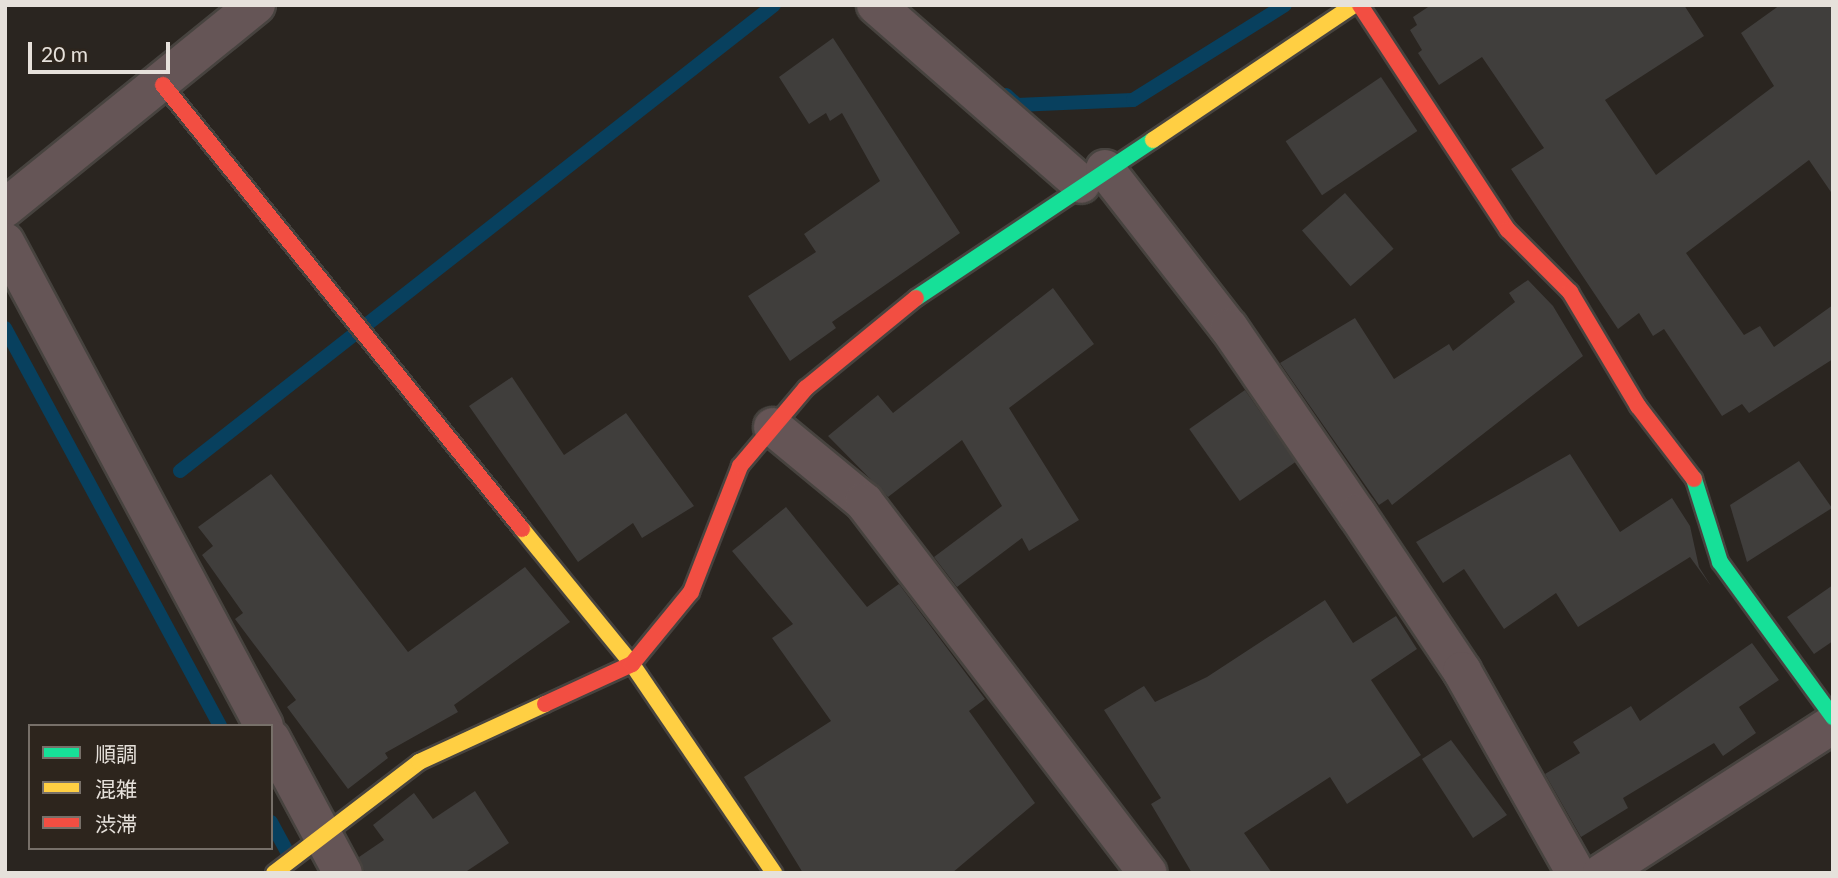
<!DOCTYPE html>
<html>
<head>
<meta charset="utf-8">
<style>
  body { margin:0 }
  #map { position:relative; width:1838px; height:878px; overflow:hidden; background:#2a2520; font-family:Lato,"Noto Sans JP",sans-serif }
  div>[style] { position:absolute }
  .stream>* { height:14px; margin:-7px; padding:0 7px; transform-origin:7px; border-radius:7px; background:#08405e }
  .building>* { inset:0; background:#403e3c; transform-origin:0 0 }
  .roads { filter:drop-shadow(2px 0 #47433f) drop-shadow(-2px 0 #47433f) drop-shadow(0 2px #47433f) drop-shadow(0 -2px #47433f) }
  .street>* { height:38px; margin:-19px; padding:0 19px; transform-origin:19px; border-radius:19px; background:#655556 }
  .fast>* { height:16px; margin:-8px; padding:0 8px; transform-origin:8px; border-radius:8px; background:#16e098 }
  .slow>* { height:16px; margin:-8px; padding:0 8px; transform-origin:8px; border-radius:8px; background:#ffcf43 }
  .jam>* { height:16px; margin:-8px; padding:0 8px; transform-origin:8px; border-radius:8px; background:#f24e42 }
  span { translate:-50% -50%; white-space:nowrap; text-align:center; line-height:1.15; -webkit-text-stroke:5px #2d251d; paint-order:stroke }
  .frame { position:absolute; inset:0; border:7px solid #e6e1db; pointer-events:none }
  .legend { position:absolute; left:28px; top:724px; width:245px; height:126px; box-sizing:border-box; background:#2d251d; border:2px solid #777069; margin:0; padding:9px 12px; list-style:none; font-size:21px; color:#e6e1db }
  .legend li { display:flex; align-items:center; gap:14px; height:35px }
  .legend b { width:35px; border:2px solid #777069 }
  .scale { position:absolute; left:28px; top:42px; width:142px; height:32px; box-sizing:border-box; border:4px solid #e6e1db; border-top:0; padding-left:9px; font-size:21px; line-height:24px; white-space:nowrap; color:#e6e1db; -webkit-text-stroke:5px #2d251d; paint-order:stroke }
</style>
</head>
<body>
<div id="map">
  <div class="stream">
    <i style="left:1006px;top:95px;width:15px;rotate:42deg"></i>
    <i style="left:1017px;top:105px;width:116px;rotate:-2.5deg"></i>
    <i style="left:1133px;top:100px;width:179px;rotate:-32deg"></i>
    <i style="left:5px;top:328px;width:452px;rotate:61.6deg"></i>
    <i style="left:180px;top:471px;width:755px;rotate:-38.11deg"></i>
    <i style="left:271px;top:822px;width:42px;rotate:61.6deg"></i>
  </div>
  <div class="building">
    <i style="clip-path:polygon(1431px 5px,1684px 5px,1704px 36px,1605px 100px,1656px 175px,1774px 86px,1741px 33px,1780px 5px,1833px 5px,1833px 195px,1809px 160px,1686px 253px,1744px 335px,1760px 326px,1774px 347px,1833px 305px,1833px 359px,1749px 413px,1742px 404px,1722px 416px,1664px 329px,1653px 336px,1639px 313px,1618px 329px,1511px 169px,1544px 148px,1482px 57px,1439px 85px,1418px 53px,1422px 50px,1410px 30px,1417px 25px,1413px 17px)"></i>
    <i style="clip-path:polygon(833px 38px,960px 233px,832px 322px,836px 328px,790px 361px,748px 296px,816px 252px,804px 234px,880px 181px,842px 113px,830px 121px,826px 113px,809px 124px,779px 77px)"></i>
    <i style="left:1381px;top:77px;width:65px;height:115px;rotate:56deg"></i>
    <i style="left:1345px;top:193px;width:74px;height:57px;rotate:49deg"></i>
    <i style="clip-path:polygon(1528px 280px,1553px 306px,1583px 356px,1392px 505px,1388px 499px,1379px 505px,1280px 363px,1355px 318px,1394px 379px,1449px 344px,1453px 351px,1515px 302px,1509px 293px)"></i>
    <i style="clip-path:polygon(1053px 288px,1094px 344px,1009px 408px,1079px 520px,1029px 551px,1022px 538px,957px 587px,934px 557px,1002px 506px,962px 440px,888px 497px,828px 436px,878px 395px,893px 413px)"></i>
    <i style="clip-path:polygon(512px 377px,564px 455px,626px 413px,694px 506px,642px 538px,633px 523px,578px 562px,469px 406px)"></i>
    <i style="left:1245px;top:390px;width:88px;height:68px;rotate:55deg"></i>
    <i style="clip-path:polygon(1570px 454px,1620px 532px,1672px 498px,1690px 526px,1699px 567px,1711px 586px,1690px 557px,1578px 627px,1556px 593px,1504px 629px,1464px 569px,1443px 583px,1416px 542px)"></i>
    <i style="clip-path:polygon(1799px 461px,1832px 508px,1747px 562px,1730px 505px)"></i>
    <i style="clip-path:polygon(271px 474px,408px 652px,525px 567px,570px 622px,454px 705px,458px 712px,385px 753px,388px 758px,348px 789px,287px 707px,296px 700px,235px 619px,243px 613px,202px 555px,213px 546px,198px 527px)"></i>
    <i style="clip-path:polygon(786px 507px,867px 607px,899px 584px,985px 699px,969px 711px,1035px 803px,952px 873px,803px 873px,744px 777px,831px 721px,772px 638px,793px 624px,732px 551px)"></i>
    <i style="clip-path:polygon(1833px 585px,1833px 641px,1814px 654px,1787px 617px)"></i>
    <i style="clip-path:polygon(1325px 600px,1353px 643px,1396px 616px,1417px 649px,1371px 680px,1421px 755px,1347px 804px,1330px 777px,1244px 833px,1272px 873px,1192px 873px,1151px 804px,1161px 798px,1104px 710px,1144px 686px,1155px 702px,1207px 677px)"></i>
    <i style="clip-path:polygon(1752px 643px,1779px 680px,1739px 707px,1756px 733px,1723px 756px,1714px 743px,1623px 798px,1628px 808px,1581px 837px,1545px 774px,1580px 753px,1573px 742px,1631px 706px,1640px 721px)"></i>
    <i style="clip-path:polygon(1451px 740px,1507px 815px,1473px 838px,1422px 759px)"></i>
    <i style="clip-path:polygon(475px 791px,509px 843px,464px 873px,365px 873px,359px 857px,384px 840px,373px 825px,414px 793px,433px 819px)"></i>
  </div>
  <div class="roads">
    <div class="street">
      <i style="left:876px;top:5px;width:272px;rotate:41.1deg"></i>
      <i style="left:1105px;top:169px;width:202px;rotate:52.1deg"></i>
      <i style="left:1229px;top:328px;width:226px;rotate:55.5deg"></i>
      <i style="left:1357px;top:514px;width:189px;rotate:56.2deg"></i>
      <i style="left:1462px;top:671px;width:232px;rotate:60.6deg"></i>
      <i style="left:5px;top:208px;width:323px;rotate:-39deg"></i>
      <i style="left:5px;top:242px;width:549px;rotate:61.85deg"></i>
      <i style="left:773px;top:427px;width:118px;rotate:39.5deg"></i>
      <i style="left:864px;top:502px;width:467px;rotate:52.6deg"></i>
      <i style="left:271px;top:739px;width:152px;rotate:61.8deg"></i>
      <i style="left:1602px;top:873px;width:275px;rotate:-32.8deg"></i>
    </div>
    <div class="fast">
      <i style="left:916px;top:298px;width:285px;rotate:-33.7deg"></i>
      <i style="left:1694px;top:479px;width:87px;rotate:72.6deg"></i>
      <i style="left:1720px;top:562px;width:192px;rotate:53.9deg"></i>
    </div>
    <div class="slow">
      <i style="left:1153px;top:140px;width:242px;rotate:-33.9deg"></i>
      <i style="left:522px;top:529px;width:174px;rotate:50.8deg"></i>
      <i style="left:632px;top:664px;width:253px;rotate:55.8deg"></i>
      <i style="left:274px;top:873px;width:183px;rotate:-37.4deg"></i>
      <i style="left:419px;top:762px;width:139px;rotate:-24.7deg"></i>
    </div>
    <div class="jam">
      <i style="left:1360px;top:5px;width:269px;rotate:56.7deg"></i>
      <i style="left:1508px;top:230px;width:88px;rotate:45deg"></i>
      <i style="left:1570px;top:292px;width:133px;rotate:59.2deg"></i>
      <i style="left:1638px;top:406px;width:92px;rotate:52.5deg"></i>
      <i style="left:163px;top:85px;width:571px;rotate:51.04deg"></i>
      <i style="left:545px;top:704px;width:96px;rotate:-24.7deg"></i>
      <i style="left:632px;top:664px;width:93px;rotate:-50.7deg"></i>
      <i style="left:691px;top:592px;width:135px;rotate:-68.7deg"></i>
      <i style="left:740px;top:466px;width:102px;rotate:-49.8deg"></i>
      <i style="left:806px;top:388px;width:142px;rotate:-39.3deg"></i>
    </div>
  </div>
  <div class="frame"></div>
  <ul class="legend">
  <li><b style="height:9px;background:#16e098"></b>順調</li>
  <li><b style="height:9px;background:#ffcf43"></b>混雑</li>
  <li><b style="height:9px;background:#f24e42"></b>渋滞</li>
  </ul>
  <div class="scale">20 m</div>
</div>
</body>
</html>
